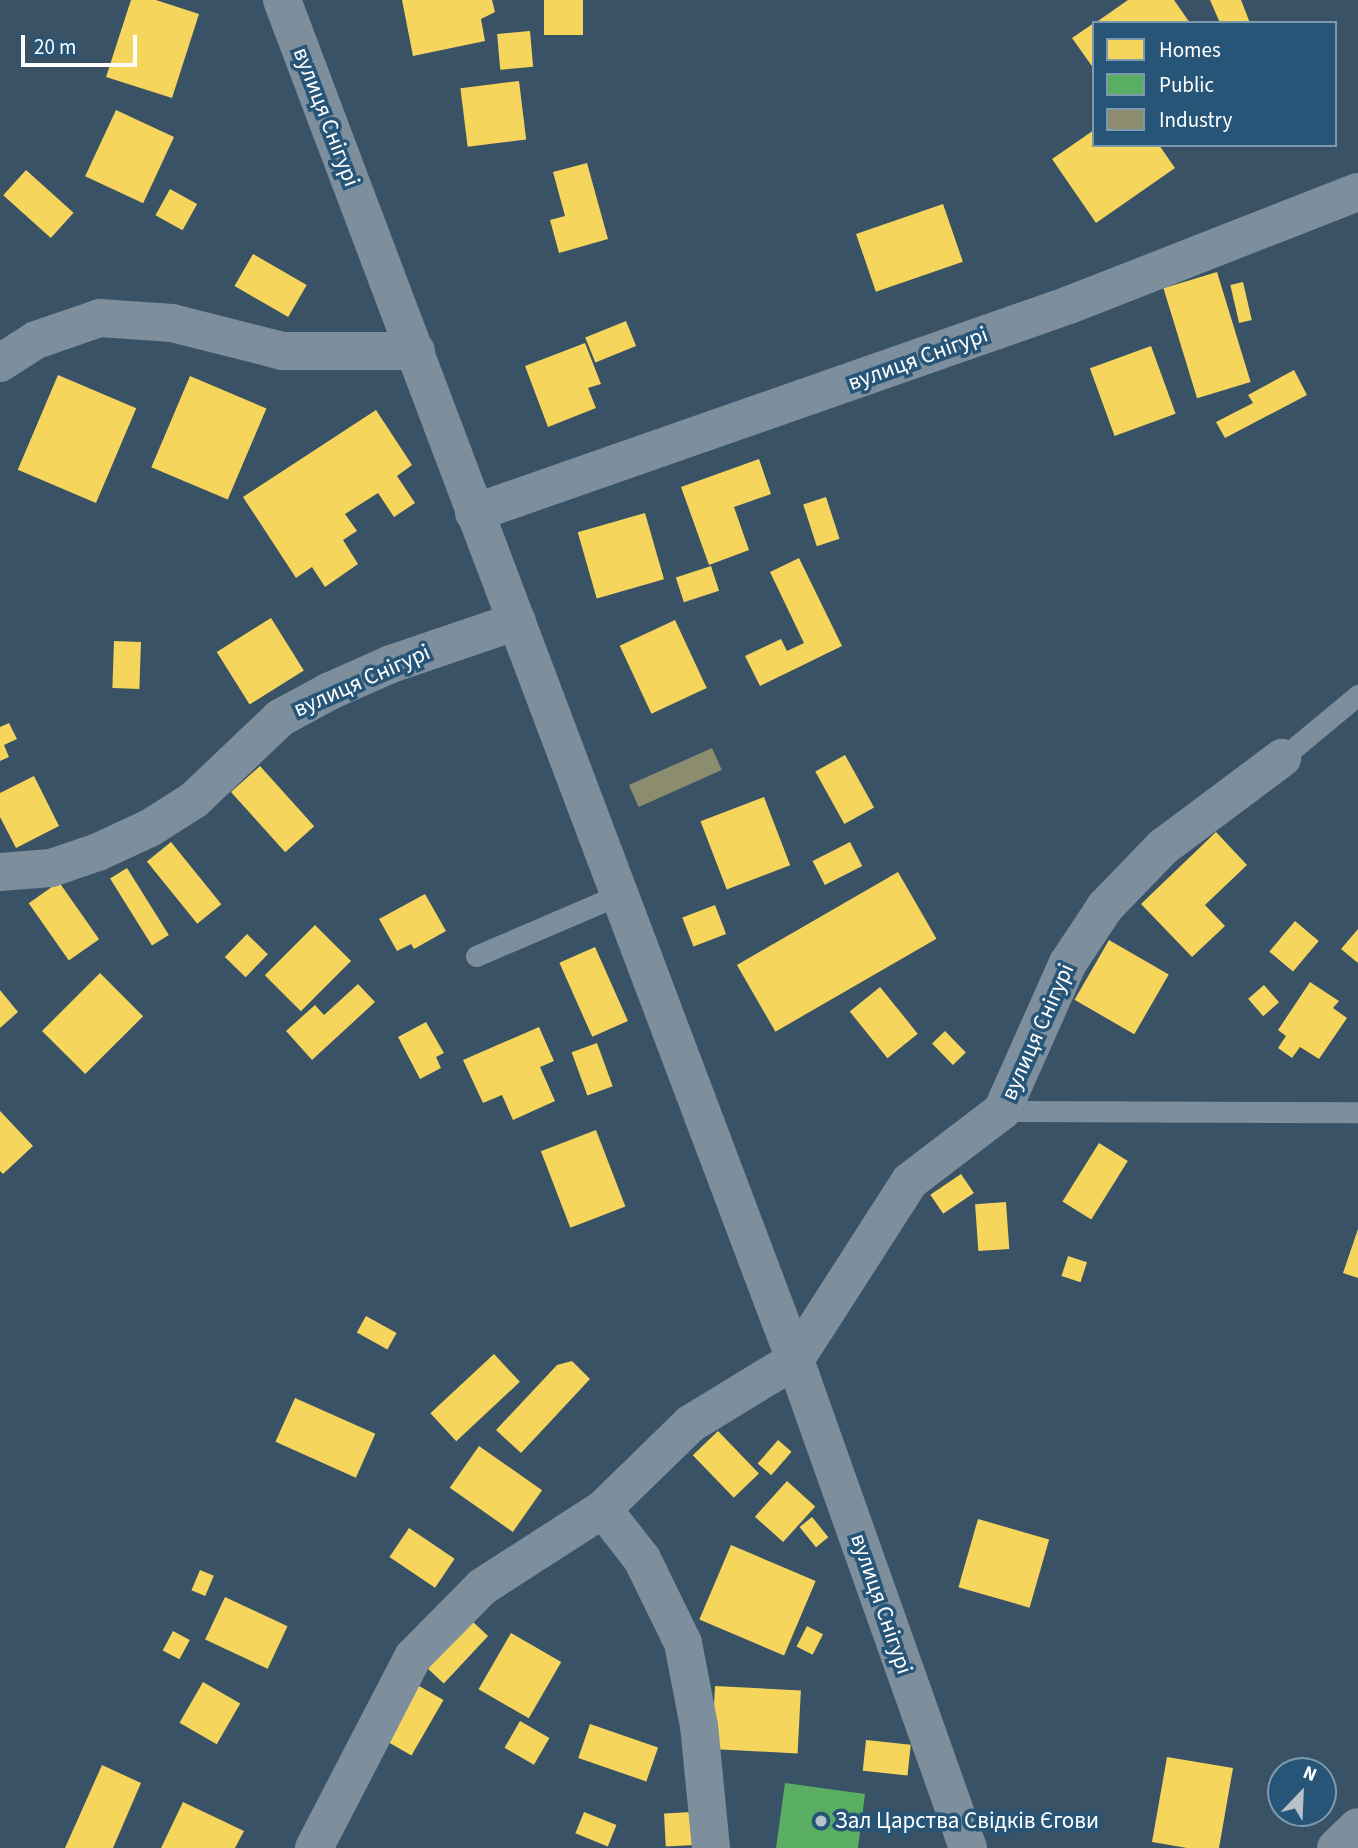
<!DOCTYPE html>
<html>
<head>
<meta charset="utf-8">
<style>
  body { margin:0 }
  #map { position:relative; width:1358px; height:1848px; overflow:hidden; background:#395265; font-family:"Source Sans 3",sans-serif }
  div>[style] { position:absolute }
  .homes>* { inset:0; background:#f6d55c; transform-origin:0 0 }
  .public>* { inset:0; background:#5aae61 }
  .industry>* { inset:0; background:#8c8c6e; transform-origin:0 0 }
  .service>* { height:21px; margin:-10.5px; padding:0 10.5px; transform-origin:10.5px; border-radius:10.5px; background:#7d8e9c }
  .minor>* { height:38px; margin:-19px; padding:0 19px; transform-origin:19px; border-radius:19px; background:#7d8e9c }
  .dots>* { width:19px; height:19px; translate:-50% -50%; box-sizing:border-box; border:4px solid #265578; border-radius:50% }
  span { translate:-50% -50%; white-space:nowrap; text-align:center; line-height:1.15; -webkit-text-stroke:7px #265578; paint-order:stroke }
  .street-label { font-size:23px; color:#fff }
  .poi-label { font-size:23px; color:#fff }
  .left { translate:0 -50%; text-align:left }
  .legend { position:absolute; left:1092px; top:21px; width:245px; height:126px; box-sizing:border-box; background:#265578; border:2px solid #7d99ae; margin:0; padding:9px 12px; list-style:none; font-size:21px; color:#fff }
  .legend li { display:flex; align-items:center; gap:14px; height:35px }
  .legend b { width:35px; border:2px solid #7d99ae }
  .north { position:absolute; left:1267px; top:1757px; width:70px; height:70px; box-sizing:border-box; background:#265578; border:2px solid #7d99ae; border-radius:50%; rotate:23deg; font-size:19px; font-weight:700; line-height:28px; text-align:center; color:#fff }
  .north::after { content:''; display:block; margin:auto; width:24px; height:32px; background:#bac2c9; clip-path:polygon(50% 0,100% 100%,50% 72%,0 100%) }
  .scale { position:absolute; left:21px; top:35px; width:116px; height:32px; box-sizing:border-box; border:4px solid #fff; border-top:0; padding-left:9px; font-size:21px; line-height:24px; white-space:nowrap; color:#fff; -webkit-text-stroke:5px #265578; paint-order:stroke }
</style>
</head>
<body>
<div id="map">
  <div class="homes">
    <i style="clip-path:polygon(131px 0,156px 0,199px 14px,172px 98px,106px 77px)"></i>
    <i style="clip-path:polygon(402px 0,492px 0,495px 12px,481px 19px,485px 41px,413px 56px)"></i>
    <i style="left:544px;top:0;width:39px;height:35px"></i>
    <i style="clip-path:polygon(1128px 0,1174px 0,1190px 23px,1095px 23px)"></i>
    <i style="clip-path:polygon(1210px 0,1241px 0,1250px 23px,1220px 23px)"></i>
    <i style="clip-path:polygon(1094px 23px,1094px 69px,1072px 38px)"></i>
    <i style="left:530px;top:31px;width:36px;height:33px;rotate:85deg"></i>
    <i style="left:519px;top:81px;width:59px;height:59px;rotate:83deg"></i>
    <i style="left:116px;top:110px;width:64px;height:73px;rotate:25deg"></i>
    <i style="clip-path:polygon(1094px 130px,1094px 145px,1159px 145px,1175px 168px,1096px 223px,1052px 159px)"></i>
    <i style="clip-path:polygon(587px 163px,608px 239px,559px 253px,550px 220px,565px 216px,553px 172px)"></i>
    <i style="left:26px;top:170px;width:64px;height:34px;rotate:42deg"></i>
    <i style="left:170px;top:189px;width:31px;height:30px;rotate:29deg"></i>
    <i style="left:943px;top:204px;width:61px;height:92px;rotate:71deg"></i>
    <i style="left:253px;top:254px;width:62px;height:37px;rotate:30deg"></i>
    <i style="left:1217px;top:272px;width:115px;height:56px;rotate:73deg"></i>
    <i style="left:1243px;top:282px;width:39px;height:13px;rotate:77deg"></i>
    <i style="left:626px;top:321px;width:27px;height:44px;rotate:68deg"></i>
    <i style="clip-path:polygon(585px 343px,601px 384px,588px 388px,596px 408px,548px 427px,525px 366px)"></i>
    <i style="left:1151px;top:346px;width:72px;height:65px;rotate:70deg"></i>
    <i style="clip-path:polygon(1294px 370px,1307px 395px,1225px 438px,1216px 422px,1253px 403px,1248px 395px)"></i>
    <i style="left:58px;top:375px;width:85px;height:103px;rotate:23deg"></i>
    <i style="left:190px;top:376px;width:83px;height:99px;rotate:23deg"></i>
    <i style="clip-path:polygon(376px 410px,412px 465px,397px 476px,415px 503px,394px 517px,378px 493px,345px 514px,357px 531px,343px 540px,358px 564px,325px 587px,312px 567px,296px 578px,243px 497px)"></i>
    <i style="clip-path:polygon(759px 459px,771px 494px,734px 507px,749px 550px,709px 565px,681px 487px)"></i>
    <i style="left:826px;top:497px;width:44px;height:24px;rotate:72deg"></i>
    <i style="left:645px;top:513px;width:69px;height:70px;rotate:74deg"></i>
    <i style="clip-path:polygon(799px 558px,842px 646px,760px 686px,745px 656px,781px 639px,787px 651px,804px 643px,770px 572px)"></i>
    <i style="left:711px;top:566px;width:26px;height:37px;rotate:72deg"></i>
    <i style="left:271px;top:618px;width:62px;height:64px;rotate:58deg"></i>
    <i style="left:675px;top:620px;width:75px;height:61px;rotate:65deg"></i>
    <i style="left:114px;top:641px;width:27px;height:47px;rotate:2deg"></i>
    <i style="clip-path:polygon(9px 723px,17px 739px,4px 745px,9px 757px,0 761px,0 727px)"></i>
    <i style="left:845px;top:755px;width:60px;height:34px;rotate:61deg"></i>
    <i style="left:260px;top:766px;width:81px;height:39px;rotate:48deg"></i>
    <i style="clip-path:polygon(34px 776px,59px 826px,16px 848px,0 817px,0 793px)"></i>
    <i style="left:764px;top:797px;width:73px;height:68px;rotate:69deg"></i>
    <i style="clip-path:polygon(1216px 832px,1247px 865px,1205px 905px,1225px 926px,1192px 957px,1141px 904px)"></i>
    <i style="left:171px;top:842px;width:80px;height:31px;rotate:51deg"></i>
    <i style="left:850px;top:842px;width:27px;height:42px;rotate:63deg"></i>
    <i style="left:127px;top:868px;width:79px;height:20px;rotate:58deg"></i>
    <i style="left:898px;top:872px;width:77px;height:186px;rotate:60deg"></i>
    <i style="left:59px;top:882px;width:70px;height:37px;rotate:55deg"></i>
    <i style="clip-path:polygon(425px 894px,446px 931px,414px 949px,411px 944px,397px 951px,379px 919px)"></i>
    <i style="left:715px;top:905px;width:31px;height:35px;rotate:69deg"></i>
    <i style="left:1295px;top:921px;width:31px;height:40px;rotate:40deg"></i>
    <i style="left:315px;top:925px;width:51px;height:71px;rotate:45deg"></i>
    <i style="clip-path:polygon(1358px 929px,1358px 963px,1341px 949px)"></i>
    <i style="left:247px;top:934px;width:29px;height:32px;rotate:44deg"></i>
    <i style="left:1109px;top:940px;width:69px;height:69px;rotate:30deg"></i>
    <i style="left:595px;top:947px;width:81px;height:39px;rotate:66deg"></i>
    <i style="left:100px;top:973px;width:61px;height:82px;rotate:45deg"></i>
    <i style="clip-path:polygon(1310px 982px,1339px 1001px,1333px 1008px,1347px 1018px,1319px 1059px,1300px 1047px,1292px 1058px,1278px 1048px,1286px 1036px,1278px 1030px)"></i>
    <i style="clip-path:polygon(358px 984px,375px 1002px,312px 1060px,286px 1031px,315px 1005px,324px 1015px)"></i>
    <i style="left:1264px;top:985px;width:23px;height:21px;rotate:49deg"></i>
    <i style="left:880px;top:987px;width:60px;height:39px;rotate:51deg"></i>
    <i style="clip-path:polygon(0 990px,18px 1012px,0 1028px)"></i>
    <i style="clip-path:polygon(426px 1022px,444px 1053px,436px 1057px,441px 1068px,420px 1079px,398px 1037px)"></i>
    <i style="clip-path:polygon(539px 1027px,554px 1061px,540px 1067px,555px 1101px,513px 1120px,502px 1095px,483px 1103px,463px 1060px)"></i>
    <i style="left:945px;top:1031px;width:30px;height:18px;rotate:46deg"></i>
    <i style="left:597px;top:1043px;width:46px;height:27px;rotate:70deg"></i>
    <i style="clip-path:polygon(0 1111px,33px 1146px,3px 1174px,0 1171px)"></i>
    <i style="left:596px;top:1130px;width:82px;height:59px;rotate:69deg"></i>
    <i style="left:1099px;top:1143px;width:34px;height:69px;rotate:32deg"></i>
    <i style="left:961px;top:1174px;width:23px;height:37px;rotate:56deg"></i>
    <i style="left:1006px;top:1202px;width:47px;height:31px;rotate:86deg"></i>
    <i style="clip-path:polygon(1358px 1229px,1358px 1278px,1343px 1273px)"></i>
    <i style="left:1068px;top:1256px;width:20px;height:21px;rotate:18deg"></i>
    <i style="left:366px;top:1316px;width:35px;height:19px;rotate:29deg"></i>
    <i style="left:494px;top:1354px;width:38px;height:87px;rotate:47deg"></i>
    <i style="clip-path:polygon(572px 1361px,590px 1379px,521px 1453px,496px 1430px,557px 1365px)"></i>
    <i style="left:295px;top:1398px;width:88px;height:48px;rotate:24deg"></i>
    <i style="left:718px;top:1431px;width:59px;height:35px;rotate:46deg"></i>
    <i style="left:778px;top:1440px;width:18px;height:31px;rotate:41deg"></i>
    <i style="left:479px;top:1446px;width:77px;height:51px;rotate:35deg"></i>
    <i style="left:787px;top:1481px;width:38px;height:48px;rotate:42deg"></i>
    <i style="left:812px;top:1517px;width:26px;height:16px;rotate:51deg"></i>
    <i style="left:978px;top:1519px;width:74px;height:71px;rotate:16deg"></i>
    <i style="left:409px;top:1528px;width:55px;height:35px;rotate:34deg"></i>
    <i style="left:731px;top:1545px;width:92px;height:81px;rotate:23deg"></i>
    <i style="left:200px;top:1570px;width:15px;height:22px;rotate:23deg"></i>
    <i style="left:225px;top:1597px;width:69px;height:47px;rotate:25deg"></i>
    <i style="left:472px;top:1621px;width:22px;height:65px;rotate:43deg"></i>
    <i style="left:807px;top:1626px;width:18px;height:23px;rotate:27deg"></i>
    <i style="left:173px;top:1631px;width:19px;height:22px;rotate:28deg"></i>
    <i style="left:511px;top:1633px;width:58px;height:65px;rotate:30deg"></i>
    <i style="left:203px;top:1682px;width:43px;height:47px;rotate:30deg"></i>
    <i style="left:414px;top:1683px;width:34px;height:64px;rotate:30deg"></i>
    <i style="left:715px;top:1686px;width:86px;height:63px;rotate:3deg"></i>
    <i style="left:520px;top:1721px;width:34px;height:31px;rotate:30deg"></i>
    <i style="left:590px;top:1724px;width:72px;height:36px;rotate:19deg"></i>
    <i style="left:866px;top:1740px;width:45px;height:31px;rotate:6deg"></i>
    <i style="clip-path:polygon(1167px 1757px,1233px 1768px,1219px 1848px,1187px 1848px,1152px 1842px)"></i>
    <i style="clip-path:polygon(102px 1765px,141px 1783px,113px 1848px,65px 1848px)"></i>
    <i style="clip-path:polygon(183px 1802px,244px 1831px,235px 1848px,161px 1848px)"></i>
    <i style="left:584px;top:1812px;width:35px;height:23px;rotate:22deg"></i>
    <i style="left:692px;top:1812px;width:33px;height:28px;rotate:87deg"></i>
  </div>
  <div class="public">
    <i style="clip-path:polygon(785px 1783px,865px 1794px,858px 1848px,776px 1848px)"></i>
  </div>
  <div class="industry">
    <i style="left:712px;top:748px;width:24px;height:91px;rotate:66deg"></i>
  </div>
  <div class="service">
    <i style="left:1282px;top:758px;width:99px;rotate:-39.7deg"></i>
    <i style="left:476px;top:956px;width:158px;rotate:-23.2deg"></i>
    <i style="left:1002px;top:1111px;width:356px;rotate:0.2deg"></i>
  </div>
  <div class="minor">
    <i style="left:282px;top:0;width:1454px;rotate:69.33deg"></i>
    <i style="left:795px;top:1360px;width:518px;rotate:70.48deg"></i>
    <i style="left:0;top:363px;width:43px;rotate:-32.6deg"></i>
    <i style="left:36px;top:340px;width:68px;rotate:-19deg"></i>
    <i style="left:100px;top:318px;width:72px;rotate:4deg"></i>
    <i style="left:172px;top:323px;width:114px;rotate:14.2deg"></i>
    <i style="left:283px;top:351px;width:133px"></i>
    <i style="left:474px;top:513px;width:630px;rotate:-19.27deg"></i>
    <i style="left:1069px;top:305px;width:310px;rotate:-21.4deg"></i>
    <i style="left:0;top:872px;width:51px;rotate:-4.5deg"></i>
    <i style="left:51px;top:868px;width:50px;rotate:-18.8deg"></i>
    <i style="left:98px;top:852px;width:57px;rotate:-24.8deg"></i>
    <i style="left:150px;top:828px;width:52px;rotate:-32.5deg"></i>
    <i style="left:194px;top:800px;width:119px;rotate:-43.6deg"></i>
    <i style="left:280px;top:718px;width:57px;rotate:-28.4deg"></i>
    <i style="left:330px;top:691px;width:67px;rotate:-23.9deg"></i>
    <i style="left:391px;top:664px;width:133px;rotate:-18.8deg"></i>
    <i style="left:314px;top:1848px;width:215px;rotate:-62.6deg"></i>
    <i style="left:413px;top:1657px;width:98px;rotate:-45.4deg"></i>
    <i style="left:482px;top:1587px;width:144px;rotate:-32.8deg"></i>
    <i style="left:711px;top:1848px;width:123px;rotate:-95.6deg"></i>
    <i style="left:699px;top:1726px;width:85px;rotate:-100.9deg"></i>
    <i style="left:683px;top:1643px;width:93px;rotate:-116deg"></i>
    <i style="left:642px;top:1559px;width:63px;rotate:-128deg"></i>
    <i style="left:603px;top:1509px;width:122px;rotate:-44.3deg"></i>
    <i style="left:690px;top:1424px;width:123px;rotate:-31.4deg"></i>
    <i style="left:795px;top:1360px;width:213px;rotate:-57.3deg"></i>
    <i style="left:910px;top:1181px;width:116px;rotate:-37.3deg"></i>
    <i style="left:1002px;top:1111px;width:162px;rotate:-66deg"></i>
    <i style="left:1068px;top:963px;width:67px;rotate:-56.5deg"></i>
    <i style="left:1105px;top:907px;width:83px;rotate:-46deg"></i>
    <i style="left:1163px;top:847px;width:149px;rotate:-36.8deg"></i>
    <i style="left:1336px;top:1848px;width:30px;rotate:-44deg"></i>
  </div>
  <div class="dots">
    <i style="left:821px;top:1821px;background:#bac2c9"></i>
  </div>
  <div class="street-label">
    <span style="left:326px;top:117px;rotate:69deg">вулиця Снігурі</span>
    <span style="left:918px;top:359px;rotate:-20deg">вулиця Снігурі</span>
    <span style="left:362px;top:681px;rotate:-24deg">вулиця Снігурі</span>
    <span style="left:1038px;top:1032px;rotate:-66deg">вулиця Снігурі</span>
    <span style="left:881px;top:1604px;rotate:71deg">вулиця Снігурі</span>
  </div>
  <div class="poi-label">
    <span class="left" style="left:835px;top:1821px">Зал Царства Свідків Єгови</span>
  </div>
  <ul class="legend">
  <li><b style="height:19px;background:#f6d55c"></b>Homes</li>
  <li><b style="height:19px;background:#5aae61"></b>Public</li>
  <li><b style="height:19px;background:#8c8c6e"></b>Industry</li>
  </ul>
  <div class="north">N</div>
  <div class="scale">20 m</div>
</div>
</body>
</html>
